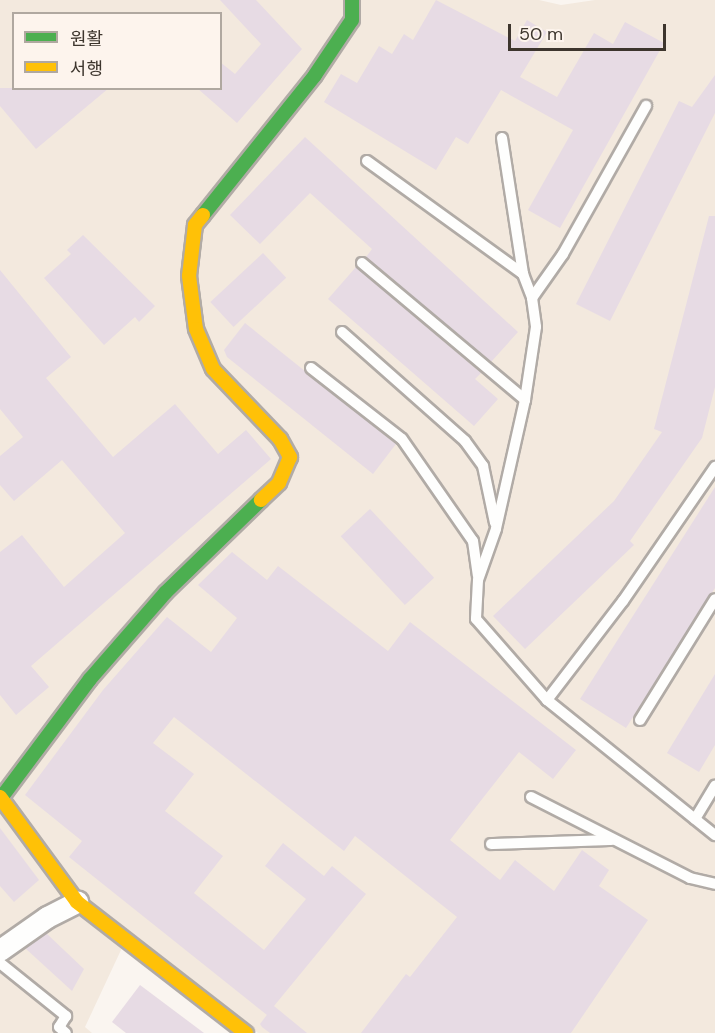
<!DOCTYPE html>
<html>
<head>
<meta charset="utf-8">
<style>
  body { margin:0 }
  #map { position:relative; width:715px; height:1033px; overflow:hidden; background:#faf5f0; font-family:"DM Sans","Noto Sans KR",sans-serif }
  div>[style] { position:absolute }
  .built>* { inset:0; background:#f3e9de }
  .building>* { inset:0; background:#e7dbe4; transform-origin:0 0 }
  .roads { filter:drop-shadow(2px 0 #b1aba6) drop-shadow(-2px 0 #b1aba6) drop-shadow(0 2px #b1aba6) drop-shadow(0 -2px #b1aba6) }
  .lane>* { height:10px; margin:-5px; padding:0 5px; transform-origin:5px; border-radius:5px; background:#fefefd }
  .street>* { height:21px; margin:-10.5px; padding:0 10.5px; transform-origin:10.5px; border-radius:10.5px; background:#fefefd }
  .fast>* { height:14px; margin:-7px; padding:0 7px; transform-origin:7px; border-radius:7px; background:#4caf50 }
  .slow>* { height:14px; margin:-7px; padding:0 7px; transform-origin:7px; border-radius:7px; background:#ffc107 }
  span { translate:-50% -50%; white-space:nowrap; text-align:center; line-height:1.15; -webkit-text-stroke:5px #fdf4ed; paint-order:stroke }
  .legend { position:absolute; left:12px; top:12px; width:210px; height:78px; box-sizing:border-box; background:#fdf4ed; border:2px solid #b0a8a0; margin:0; padding:8px 10px; list-style:none; font-size:18px; color:#3d352d }
  .legend li { display:flex; align-items:center; gap:12px; height:30px }
  .legend b { width:30px; border:2px solid #b0a8a0 }
  .scale { position:absolute; left:508px; top:24px; width:158px; height:27px; box-sizing:border-box; border:3px solid #3d352d; border-top:0; padding-left:8px; font-size:18px; line-height:21px; white-space:nowrap; color:#3d352d; -webkit-text-stroke:4px #fdf4ed; paint-order:stroke }
</style>
</head>
<body>
<div id="map">
  <div class="built">
    <i style="clip-path:polygon(evenodd,0 0,539px 0,561px 5px,595px 0,715px 0,715px 1033px,258px 1033px,128px 935px,85px 1027px,92px 1033px,0 1033px,0 0,14px 14px,220px 14px,220px 88px,14px 88px,14px 14px)"></i>
  </div>
  <div class="building">
    <i style="clip-path:polygon(220px 0,256px 0,302px 49px,237px 123px,197px 88px,220px 88px,220px 62px,235px 74px,261px 44px)"></i>
    <i style="clip-path:polygon(436px 0,515px 41px,527px 20px,547px 32px,520px 77px,557px 97px,594px 33px,613px 44px,625px 22px,664px 43px,560px 228px,528px 210px,573px 130px,501px 90px,468px 144px,456px 137px,436px 170px,324px 102px,341px 74px,357px 83px,379px 46px,392px 54px,404px 34px,413px 40px)"></i>
    <i style="clip-path:polygon(715px 75px,715px 113px,610px 321px,576px 304px,679px 101px,692px 107px)"></i>
    <i style="clip-path:polygon(0 88px,109px 88px,36px 149px,0 106px)"></i>
    <i style="clip-path:polygon(305px 137px,518px 332px,491px 362px,366px 257px,372px 249px,310px 193px,260px 244px,230px 215px)"></i>
    <i style="clip-path:polygon(709px 216px,715px 216px,715px 387px,702px 438px,630px 541px,634px 545px,525px 649px,493px 616px,614px 501px,662px 432px,654px 429px)"></i>
    <i style="clip-path:polygon(83px 235px,155px 306px,139px 322px,135px 317px,104px 345px,44px 278px,71px 254px,67px 250px)"></i>
    <i style="left:263px;top:253px;width:34px;height:72px;rotate:47deg"></i>
    <i style="clip-path:polygon(356px 267px,481px 373px,475px 379px,498px 399px,474px 426px,328px 299px)"></i>
    <i style="clip-path:polygon(0 270px,71px 357px,46px 378px,113px 457px,175px 404px,218px 454px,246px 430px,271px 459px,31px 666px,49px 687px,16px 715px,0 695px,0 552px,22px 535px,64px 587px,125px 533px,62px 460px,14px 501px,0 485px,0 456px,23px 437px,0 409px)"></i>
    <i style="clip-path:polygon(245px 323px,396px 444px,373px 474px,227px 357px,224px 350px)"></i>
    <i style="clip-path:polygon(715px 487px,715px 588px,626px 728px,580px 699px)"></i>
    <i style="left:370px;top:509px;width:94px;height:40px;rotate:47deg"></i>
    <i style="clip-path:polygon(232px 552px,267px 580px,278px 566px,388px 651px,410px 622px,576px 750px,553px 779px,519px 752px,450px 840px,500px 880px,515px 860px,554px 891px,582px 850px,609px 870px,599px 886px,648px 920px,571px 1033px,361px 1033px,406px 974px,410px 977px,457px 917px,355px 836px,344px 851px,174px 717px,153px 743px,194px 774px,165px 811px,223px 856px,194px 893px,264px 950px,306px 899px,265px 866px,283px 843px,324px 876px,332px 866px,366px 894px,274px 1006px,307px 1033px,270px 1033px,262px 1027px,260px 1024px,269px 1012px,267px 1015px,69px 857px,82px 841px,25px 795px,103px 690px,167px 617px,211px 652px,237px 618px,198px 585px)"></i>
    <i style="clip-path:polygon(715px 674px,715px 745px,699px 772px,667px 753px)"></i>
    <i style="clip-path:polygon(0 828px,39px 880px,14px 902px,0 886px)"></i>
    <i style="clip-path:polygon(46px 933px,84px 969px,72px 991px,25px 948px)"></i>
    <i style="clip-path:polygon(140px 985px,204px 1033px,126px 1033px,112px 1022px)"></i>
  </div>
  <div class="roads">
    <div class="lane">
      <i style="left:502px;top:138px;width:138px;rotate:81.2deg"></i>
      <i style="left:367px;top:161px;width:193px;rotate:35.9deg"></i>
      <i style="left:523px;top:274px;width:26px;rotate:69deg"></i>
      <i style="left:532px;top:298px;width:29px;rotate:82deg"></i>
      <i style="left:536px;top:327px;width:74px;rotate:98.6deg"></i>
      <i style="left:525px;top:400px;width:132px;rotate:102.7deg"></i>
      <i style="left:496px;top:529px;width:54px;rotate:109.4deg"></i>
      <i style="left:478px;top:580px;width:39px;rotate:93deg"></i>
      <i style="left:476px;top:619px;width:108px;rotate:48.8deg"></i>
      <i style="left:547px;top:700px;width:216px;rotate:38.8deg"></i>
      <i style="left:362px;top:263px;width:213px;rotate:40deg"></i>
      <i style="left:532px;top:298px;width:54px;rotate:-54.8deg"></i>
      <i style="left:563px;top:254px;width:170px;rotate:-60.7deg"></i>
      <i style="left:342px;top:332px;width:164px;rotate:41.5deg"></i>
      <i style="left:465px;top:441px;width:31px;rotate:54deg"></i>
      <i style="left:483px;top:466px;width:58px;rotate:78.1deg"></i>
      <i style="left:311px;top:368px;width:115px;rotate:38deg"></i>
      <i style="left:402px;top:439px;width:124px;rotate:55.2deg"></i>
      <i style="left:473px;top:541px;width:35px;rotate:82deg"></i>
      <i style="left:547px;top:700px;width:125px;rotate:-52.5deg"></i>
      <i style="left:623px;top:601px;width:163px;rotate:-55.5deg"></i>
      <i style="left:640px;top:720px;width:142px;rotate:-58.2deg"></i>
      <i style="left:531px;top:797px;width:178px;rotate:27deg"></i>
      <i style="left:690px;top:878px;width:26px;rotate:13deg"></i>
      <i style="left:695px;top:819px;width:39px;rotate:-59deg"></i>
      <i style="left:491px;top:844px;width:121px;rotate:-1.9deg"></i>
      <i style="left:0;top:963px;width:85px;rotate:38.8deg"></i>
      <i style="left:66px;top:1016px;width:13px;rotate:122deg"></i>
      <i style="left:59px;top:1027px;width:9px;rotate:41deg"></i>
    </div>
    <div class="street">
      <i style="left:0;top:950px;width:57px;rotate:-35.1deg"></i>
      <i style="left:47px;top:917px;width:34px;rotate:-27deg"></i>
    </div>
    <div class="fast">
      <i style="left:203px;top:215px;width:179px;rotate:-51.3deg"></i>
      <i style="left:315px;top:75px;width:66px;rotate:-56.1deg"></i>
      <i style="left:352px;top:20px;width:20px;rotate:-90deg"></i>
      <i style="left:1px;top:798px;width:149px;rotate:-53.2deg"></i>
      <i style="left:90px;top:679px;width:114px;rotate:-48.9deg"></i>
      <i style="left:165px;top:593px;width:134px;rotate:-44.1deg"></i>
    </div>
    <div class="slow">
      <i style="left:203px;top:215px;width:13px;rotate:129deg"></i>
      <i style="left:195px;top:225px;width:51px;rotate:96.7deg"></i>
      <i style="left:189px;top:276px;width:53px;rotate:82.5deg"></i>
      <i style="left:196px;top:329px;width:43px;rotate:67deg"></i>
      <i style="left:213px;top:369px;width:97px;rotate:46.3deg"></i>
      <i style="left:280px;top:439px;width:21px;rotate:61deg"></i>
      <i style="left:290px;top:457px;width:28px;rotate:113deg"></i>
      <i style="left:279px;top:483px;width:25px;rotate:137deg"></i>
      <i style="left:0;top:797px;width:130px;rotate:53.7deg"></i>
      <i style="left:77px;top:902px;width:214px;rotate:37.8deg"></i>
    </div>
  </div>
  <ul class="legend">
  <li><b style="height:8px;background:#4caf50"></b>원활</li>
  <li><b style="height:8px;background:#ffc107"></b>서행</li>
  </ul>
  <div class="scale">50 m</div>
</div>
</body>
</html>
